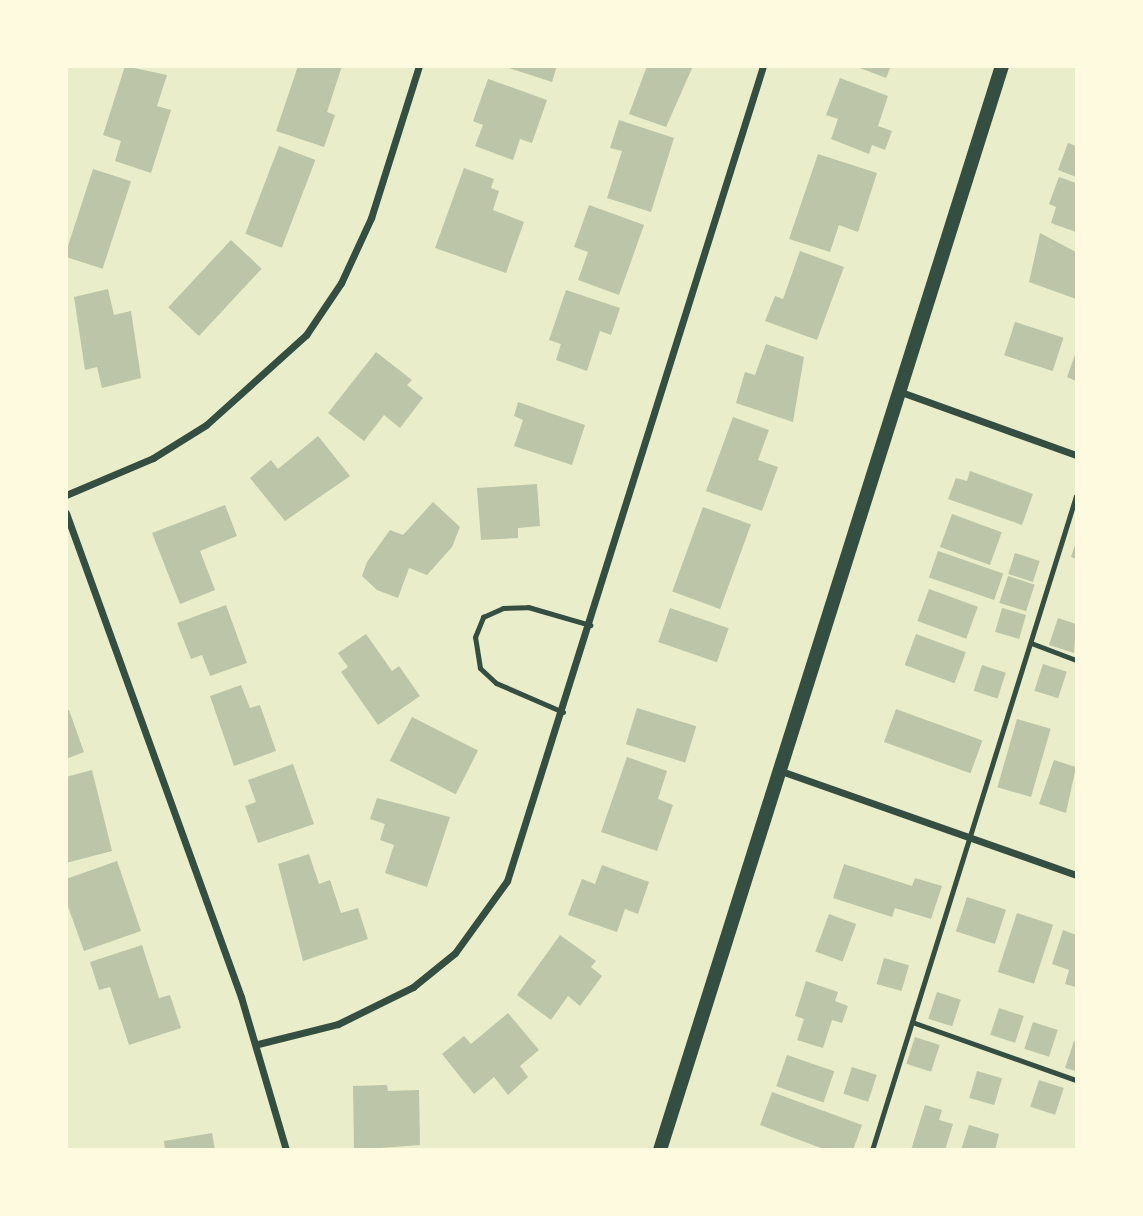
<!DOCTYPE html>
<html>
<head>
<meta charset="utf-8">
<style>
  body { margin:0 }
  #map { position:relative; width:1143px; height:1216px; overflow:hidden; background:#e9edc9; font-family:"Exo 2",sans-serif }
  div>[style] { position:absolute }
  .building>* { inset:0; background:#bcc5a7; transform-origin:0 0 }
  .service>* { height:5px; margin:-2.5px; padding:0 2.5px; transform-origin:2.5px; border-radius:2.5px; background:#344e41 }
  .minor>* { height:7px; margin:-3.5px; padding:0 3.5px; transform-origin:3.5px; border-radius:3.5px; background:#344e41 }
  .secondary>* { height:14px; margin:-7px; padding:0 7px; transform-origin:7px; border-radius:7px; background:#344e41 }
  span { translate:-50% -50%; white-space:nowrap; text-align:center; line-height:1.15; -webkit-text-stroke:7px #fefae0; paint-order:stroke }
  .frame { position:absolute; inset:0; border:68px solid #fefae0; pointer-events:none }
</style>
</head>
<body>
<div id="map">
  <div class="building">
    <i style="clip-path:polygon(125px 66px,167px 75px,157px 106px,171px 110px,151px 173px,115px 161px,121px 141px,103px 135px)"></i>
    <i style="clip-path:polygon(298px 66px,342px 66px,327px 112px,335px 115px,324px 147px,276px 131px)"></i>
    <i style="clip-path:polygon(503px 66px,557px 66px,552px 82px)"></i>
    <i style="clip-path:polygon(647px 66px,693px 66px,666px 127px,629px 114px)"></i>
    <i style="clip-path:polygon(855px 66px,891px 66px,886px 78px)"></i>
    <i style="clip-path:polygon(840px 78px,888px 96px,878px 126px,892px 131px,885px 150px,872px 145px,869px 154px,831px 139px,838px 119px,826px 115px)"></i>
    <i style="clip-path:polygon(488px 79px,547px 100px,532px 143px,520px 139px,513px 160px,475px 146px,483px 125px,473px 121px)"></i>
    <i style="clip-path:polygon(619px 120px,674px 138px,651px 212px,607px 198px,622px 151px,610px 148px)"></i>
    <i style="clip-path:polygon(1068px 143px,1076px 146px,1076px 177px,1058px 170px)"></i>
    <i style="left:279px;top:146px;width:39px;height:94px;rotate:21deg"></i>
    <i style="clip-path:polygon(818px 154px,877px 173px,858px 232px,839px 225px,830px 252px,789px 239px)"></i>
    <i style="clip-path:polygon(464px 168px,494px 179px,491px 188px,499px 191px,493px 210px,524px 222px,506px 273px,435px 248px)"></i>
    <i style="left:93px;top:169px;width:40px;height:92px;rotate:18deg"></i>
    <i style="clip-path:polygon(1059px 177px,1076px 183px,1076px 232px,1051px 223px,1056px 207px,1049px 204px)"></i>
    <i style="clip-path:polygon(589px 205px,644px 225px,619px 295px,578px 280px,588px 252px,574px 247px)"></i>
    <i style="clip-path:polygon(1040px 233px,1076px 252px,1076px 299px,1029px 282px)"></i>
    <i style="left:231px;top:240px;width:42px;height:92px;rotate:43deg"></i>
    <i style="clip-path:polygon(800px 251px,844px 267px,817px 340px,765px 321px,775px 296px,783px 299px)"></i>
    <i style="clip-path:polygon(108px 289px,114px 315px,131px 311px,141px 378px,102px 388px,97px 367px,85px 370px,74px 297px)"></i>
    <i style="clip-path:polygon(566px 290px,620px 308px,611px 335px,600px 331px,587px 371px,556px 360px,561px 344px,549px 340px)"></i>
    <i style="left:1015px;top:322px;width:51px;height:35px;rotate:18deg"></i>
    <i style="clip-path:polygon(766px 344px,804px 357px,793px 422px,736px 403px,745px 372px,755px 375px)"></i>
    <i style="clip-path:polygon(376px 352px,412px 380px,407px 385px,423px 398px,400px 428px,384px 415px,364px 441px,328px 413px)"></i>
    <i style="clip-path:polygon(1076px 352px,1076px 381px,1067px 377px)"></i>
    <i style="clip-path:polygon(518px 402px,585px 425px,572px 465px,514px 446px,523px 420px,514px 416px)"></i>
    <i style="clip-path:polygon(733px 417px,769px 430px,758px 460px,778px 467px,762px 511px,706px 491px)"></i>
    <i style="clip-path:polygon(318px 436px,350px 476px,285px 521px,250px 478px,271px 460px,278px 469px)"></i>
    <i style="clip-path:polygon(970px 471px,1033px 494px,1022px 525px,948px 499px,956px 478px,967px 481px)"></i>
    <i style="clip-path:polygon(537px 484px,540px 526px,518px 528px,518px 538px,481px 540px,477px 488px)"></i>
    <i style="clip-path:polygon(433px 502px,460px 527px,452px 547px,427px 575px,409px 568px,398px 598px,377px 590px,362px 576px,367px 562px,390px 530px,403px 535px)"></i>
    <i style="clip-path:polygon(225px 505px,237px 536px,200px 551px,215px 590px,180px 604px,152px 533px)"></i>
    <i style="left:703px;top:507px;width:51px;height:90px;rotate:20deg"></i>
    <i style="left:952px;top:514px;width:53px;height:35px;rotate:20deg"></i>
    <i style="clip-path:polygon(1076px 542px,1076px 559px,1071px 557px)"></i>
    <i style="left:938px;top:551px;width:69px;height:28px;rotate:19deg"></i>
    <i style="left:1015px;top:553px;width:26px;height:22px;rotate:18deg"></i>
    <i style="left:1008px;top:576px;width:28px;height:28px;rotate:18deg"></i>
    <i style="left:929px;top:589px;width:52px;height:34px;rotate:20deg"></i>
    <i style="clip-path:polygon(226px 605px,247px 663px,210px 676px,202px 655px,191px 659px,177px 623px)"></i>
    <i style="left:670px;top:608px;width:62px;height:36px;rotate:19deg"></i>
    <i style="left:1002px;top:608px;width:25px;height:25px;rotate:16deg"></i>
    <i style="clip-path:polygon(1058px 618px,1076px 624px,1074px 653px,1049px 645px)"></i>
    <i style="clip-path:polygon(366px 634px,392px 671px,399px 666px,420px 696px,378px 725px,341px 672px,348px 667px,338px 653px)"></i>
    <i style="left:916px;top:634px;width:53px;height:33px;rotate:20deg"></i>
    <i style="left:1043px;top:664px;width:25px;height:28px;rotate:18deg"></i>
    <i style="left:982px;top:665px;width:25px;height:27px;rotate:18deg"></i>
    <i style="clip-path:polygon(241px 685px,250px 708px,260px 705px,276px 751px,234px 766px,210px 696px)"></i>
    <i style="left:637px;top:708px;width:62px;height:38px;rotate:17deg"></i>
    <i style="left:896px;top:709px;width:92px;height:35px;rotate:20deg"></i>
    <i style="clip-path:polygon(69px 710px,84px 752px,66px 759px,66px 711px)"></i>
    <i style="left:412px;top:717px;width:74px;height:49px;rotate:27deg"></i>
    <i style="left:1017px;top:719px;width:35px;height:71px;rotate:16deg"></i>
    <i style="clip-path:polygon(627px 757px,667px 771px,658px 799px,673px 805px,657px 851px,601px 832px)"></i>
    <i style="clip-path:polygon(1054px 760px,1076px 767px,1066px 813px,1039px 804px)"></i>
    <i style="clip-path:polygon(293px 764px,314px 824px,258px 843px,245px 806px,256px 802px,248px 780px)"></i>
    <i style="clip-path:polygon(92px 770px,112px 851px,66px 863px,66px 777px)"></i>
    <i style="clip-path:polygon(377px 798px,450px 817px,427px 887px,385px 873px,394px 845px,380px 840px,385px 824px,370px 819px)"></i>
    <i style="clip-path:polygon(309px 854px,319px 884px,330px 880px,341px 913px,358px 908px,368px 939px,303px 961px,278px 864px)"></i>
    <i style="clip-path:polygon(117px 861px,141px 931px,84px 951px,66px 901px,66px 879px)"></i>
    <i style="clip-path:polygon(844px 864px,912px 886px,915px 878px,942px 886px,931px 919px,895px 908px,892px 917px,833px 898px)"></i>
    <i style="clip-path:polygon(602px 865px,649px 882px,638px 914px,625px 909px,617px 932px,568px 915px,582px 879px,595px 884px)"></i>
    <i style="left:967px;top:897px;width:41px;height:36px;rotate:18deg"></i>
    <i style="left:1017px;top:913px;width:38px;height:62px;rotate:18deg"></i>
    <i style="left:829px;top:914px;width:29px;height:40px;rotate:20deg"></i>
    <i style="clip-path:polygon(1063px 930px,1076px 935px,1076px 987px,1065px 984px,1069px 970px,1052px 964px)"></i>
    <i style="clip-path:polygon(560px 935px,596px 961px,591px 967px,602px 976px,580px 1006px,568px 996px,551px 1020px,517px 995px)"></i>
    <i style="clip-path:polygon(142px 945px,159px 998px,170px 995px,181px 1028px,129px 1045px,110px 987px,99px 990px,90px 962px)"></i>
    <i style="left:884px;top:958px;width:26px;height:27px;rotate:16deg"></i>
    <i style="clip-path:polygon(806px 981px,838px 992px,835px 1001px,848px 1006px,842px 1023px,832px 1020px,823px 1048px,797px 1040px,804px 1019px,795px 1016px)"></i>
    <i style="left:937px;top:992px;width:25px;height:28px;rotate:18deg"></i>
    <i style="left:999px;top:1008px;width:26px;height:28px;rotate:18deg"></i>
    <i style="clip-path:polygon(508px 1013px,539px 1050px,520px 1066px,528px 1077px,508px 1095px,494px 1077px,474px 1094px,442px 1054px,464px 1036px,471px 1044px)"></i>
    <i style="left:1033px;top:1022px;width:26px;height:28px;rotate:18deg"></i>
    <i style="left:915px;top:1037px;width:26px;height:28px;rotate:18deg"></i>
    <i style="clip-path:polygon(1074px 1041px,1076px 1042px,1076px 1071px,1065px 1068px)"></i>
    <i style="left:787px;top:1055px;width:50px;height:33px;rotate:19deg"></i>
    <i style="left:852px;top:1067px;width:26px;height:28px;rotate:18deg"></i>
    <i style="left:977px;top:1071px;width:26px;height:28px;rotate:16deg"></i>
    <i style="left:1039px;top:1080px;width:26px;height:28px;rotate:18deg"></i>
    <i style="clip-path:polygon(387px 1085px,388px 1091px,419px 1090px,420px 1145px,354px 1150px,353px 1086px)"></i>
    <i style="clip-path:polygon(772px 1092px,862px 1125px,853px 1150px,826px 1150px,760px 1125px)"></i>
    <i style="clip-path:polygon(925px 1105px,942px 1110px,939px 1120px,953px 1124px,945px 1150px,911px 1150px)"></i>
    <i style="clip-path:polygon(969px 1125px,999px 1134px,995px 1150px,961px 1150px)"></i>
    <i style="clip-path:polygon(212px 1133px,215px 1150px,165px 1150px,164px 1141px)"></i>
  </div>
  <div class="service">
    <i style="left:1031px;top:643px;width:48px;rotate:20.7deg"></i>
    <i style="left:563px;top:712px;width:73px;rotate:-156.6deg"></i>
    <i style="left:496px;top:683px;width:22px;rotate:-137deg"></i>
    <i style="left:480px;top:668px;width:31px;rotate:-99deg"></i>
    <i style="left:475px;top:637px;width:22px;rotate:-68deg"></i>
    <i style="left:483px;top:617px;width:22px;rotate:-24deg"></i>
    <i style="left:503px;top:608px;width:25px;rotate:-2deg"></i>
    <i style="left:528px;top:607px;width:65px;rotate:16.2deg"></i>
    <i style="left:912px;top:1022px;width:174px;rotate:19.5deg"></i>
    <i style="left:872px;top:1150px;width:685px;rotate:-72.68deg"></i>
  </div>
  <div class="minor">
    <i style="left:901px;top:392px;width:186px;rotate:19.8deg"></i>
    <i style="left:66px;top:495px;width:95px;rotate:-23deg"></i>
    <i style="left:153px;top:458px;width:62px;rotate:-31.9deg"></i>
    <i style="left:206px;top:425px;width:135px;rotate:-42deg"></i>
    <i style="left:306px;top:335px;width:63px;rotate:-56.1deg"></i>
    <i style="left:341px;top:283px;width:72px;rotate:-65.2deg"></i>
    <i style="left:371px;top:218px;width:159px;rotate:-72.5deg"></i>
    <i style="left:66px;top:513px;width:515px;rotate:70.12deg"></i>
    <i style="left:241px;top:997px;width:159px;rotate:73.6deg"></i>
    <i style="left:781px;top:771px;width:313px;rotate:19.4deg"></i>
    <i style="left:258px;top:1044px;width:82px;rotate:-14deg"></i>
    <i style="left:338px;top:1024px;width:84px;rotate:-26.3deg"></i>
    <i style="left:413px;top:987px;width:54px;rotate:-39deg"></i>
    <i style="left:455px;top:953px;width:89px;rotate:-54.2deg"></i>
    <i style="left:507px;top:881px;width:854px;rotate:-72.56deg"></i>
  </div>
  <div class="secondary">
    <i style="left:660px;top:1150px;width:1137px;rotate:-72.49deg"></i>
  </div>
  <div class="frame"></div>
</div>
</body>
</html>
